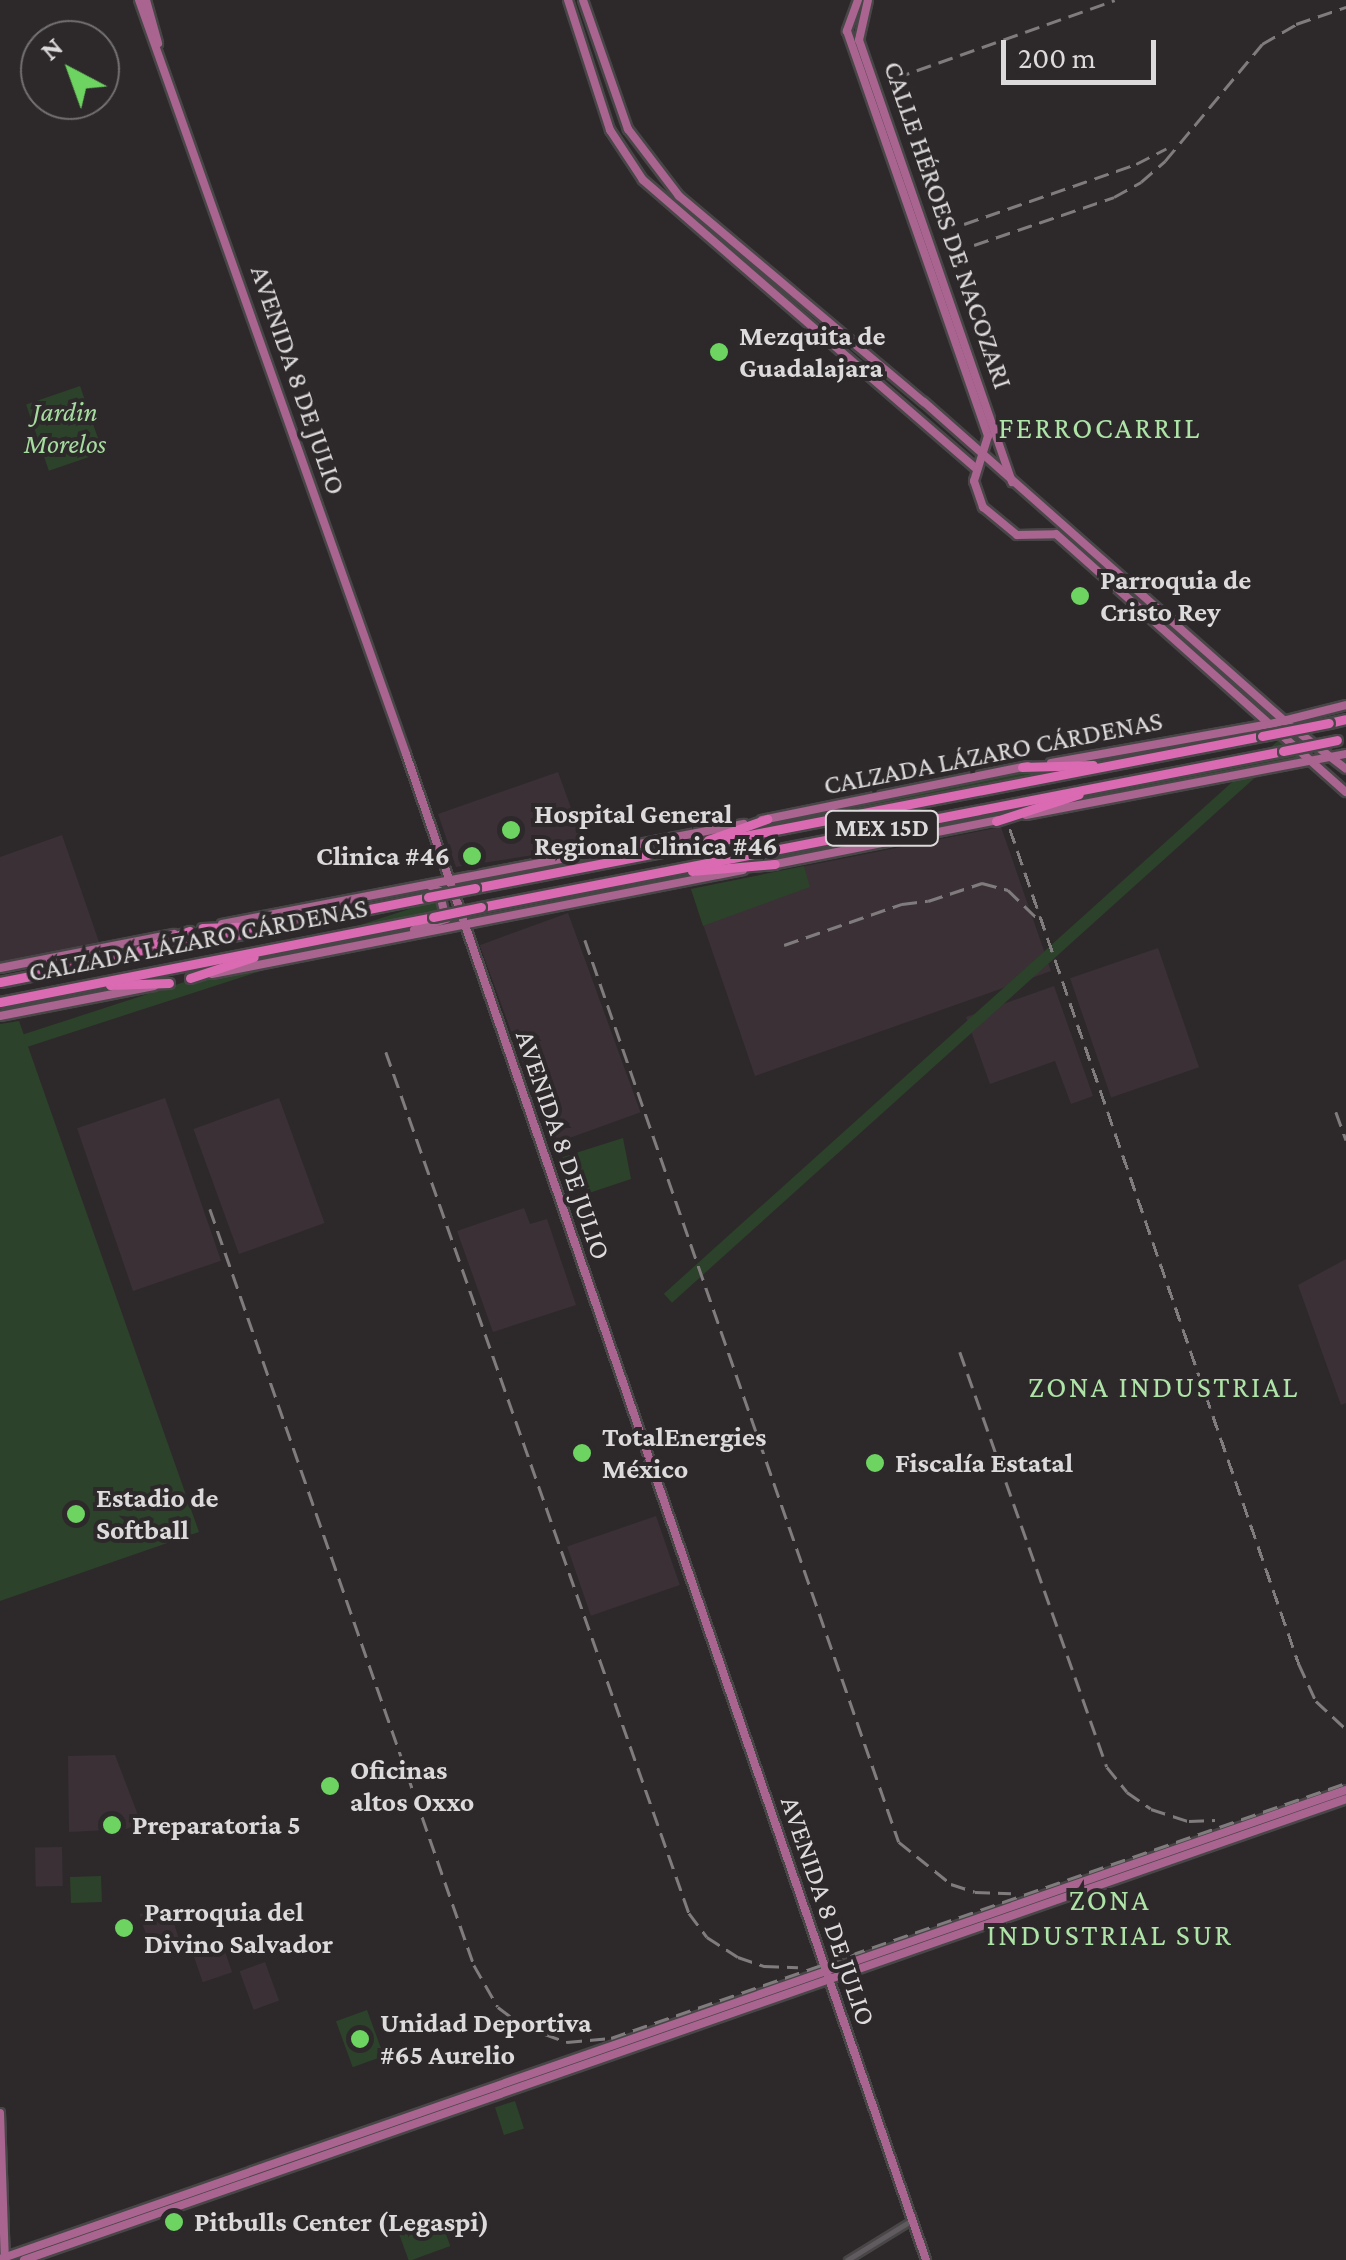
<!DOCTYPE html>
<html>
<head>
<meta charset="utf-8">
<style>
  body { margin:0 }
  #map { position:relative; width:1346px; height:2260px; overflow:hidden; background:#2d292b; font-family:"Crimson Pro",serif }
  div>[style] { position:absolute }
  .built>* { inset:0; background:#3a3036; transform-origin:0 0 }
  .green>* { inset:0; background:#2d422a; transform-origin:0 0 }
  .roads { filter:drop-shadow(2px 0 #494648) drop-shadow(-2px 0 #494648) drop-shadow(0 2px #494648) drop-shadow(0 -2px #494648) }
  .minor>* { height:5px; margin:-2.5px; padding:0 2.5px; transform-origin:2.5px; border-radius:2.5px; background:#605b5e }
  .major>* { height:8px; margin:-4px; padding:0 4px; transform-origin:4px; border-radius:4px; background:#a96490 }
  .highway>* { height:9px; margin:-4.5px; padding:0 4.5px; transform-origin:4.5px; border-radius:4.5px; background:#da6ab2 }
  .rail>* { height:2.5px; margin-top:-1.25px; transform-origin:0; background:repeating-linear-gradient(90deg,#807c7e 0 15px,transparent 0 23px) }
  .bridges { filter:drop-shadow(2px 0 #494648) drop-shadow(-2px 0 #494648) drop-shadow(0 2px #494648) drop-shadow(0 -2px #494648) }
  .highway-bridge>* { height:9px; margin:-4.5px; padding:0 4.5px; transform-origin:4.5px; border-radius:4.5px; background:#da6ab2 }
  .dots>* { width:28px; height:28px; translate:-50% -50%; box-sizing:border-box; border:5px solid #2d292b; border-radius:50% }
  span { translate:-50% -50%; white-space:nowrap; text-align:center; line-height:1.15; -webkit-text-stroke:8px #2d292b; paint-order:stroke }
  .shield-label span { padding:2px 8px; background:#2d292b; border:2px solid; border-radius:8px; -webkit-text-stroke-width:0 }
  .shield-label { font-size:25px; color:#dddadc; font-weight:700 }
  .street-label { font-size:28px; color:#dddadc }
  .poi-label { font-size:28px; color:#dddadc; font-weight:700 }
  .left { translate:0 -50%; text-align:left }
  .right { translate:-100% -50%; text-align:right }
  .park-label { font-size:28px; color:#a6dc9f; font-style:italic }
  .neighbourhood-label { font-size:30px; color:#aee4a7; letter-spacing:2.5px }
  .north { position:absolute; left:20px; top:20px; width:100px; height:100px; box-sizing:border-box; background:#2d292b; border:2px solid #737072; border-radius:50%; rotate:319deg; font-size:28px; font-weight:700; line-height:40px; text-align:center; color:#dddadc }
  .north::after { content:''; display:block; margin:auto; width:35px; height:45px; background:#6dd361; clip-path:polygon(50% 0,100% 100%,50% 72%,0 100%) }
  .scale { position:absolute; left:1001px; top:40px; width:155px; height:45px; box-sizing:border-box; border:5px solid #dddadc; border-top:0; padding-left:12px; font-size:30px; line-height:35px; white-space:nowrap; color:#dddadc; -webkit-text-stroke:8px #2d292b; paint-order:stroke }
</style>
</head>
<body>
<div id="map">
  <div class="built">
    <i style="clip-path:polygon(558px 772px,585px 847px,456px 867px,438px 814px)"></i>
    <i style="clip-path:polygon(1001px 827px,1051px 971px,755px 1076px,691px 889px)"></i>
    <i style="clip-path:polygon(62px 835px,99px 942px,0 963px,0 857px)"></i>
    <i style="left:568px;top:913px;width:212px;height:94px;rotate:70deg"></i>
    <i style="left:1158px;top:948px;width:126px;height:93px;rotate:71deg"></i>
    <i style="clip-path:polygon(1054px 986px,1093px 1096px,1071px 1104px,1055px 1061px,990px 1084px,966px 1017px)"></i>
    <i style="left:165px;top:1098px;width:172px;height:93px;rotate:71deg"></i>
    <i style="left:279px;top:1098px;width:133px;height:91px;rotate:70deg"></i>
    <i style="clip-path:polygon(524px 1208px,530px 1224px,547px 1219px,576px 1305px,493px 1332px,457px 1231px)"></i>
    <i style="clip-path:polygon(1346px 1259px,1346px 1403px,1341px 1405px,1298px 1285px)"></i>
    <i style="left:656px;top:1516px;width:73px;height:94px;rotate:71deg"></i>
    <i style="clip-path:polygon(115px 1755px,141px 1823px,126px 1829px,69px 1832px,68px 1756px)"></i>
    <i style="left:62px;top:1847px;width:39px;height:27px;rotate:89deg"></i>
    <i style="left:168px;top:1905px;width:41px;height:30px;rotate:72deg"></i>
    <i style="left:221px;top:1940px;width:34px;height:31px;rotate:71deg"></i>
    <i style="left:265px;top:1962px;width:41px;height:27px;rotate:70deg"></i>
  </div>
  <div class="green">
    <i style="left:80px;top:386px;width:70px;height:57px;rotate:71deg"></i>
    <i style="left:1280px;top:739px;width:12px;height:829px;rotate:48deg"></i>
    <i style="clip-path:polygon(1296px 755px,1300px 759px,1049px 808px,1106px 790px)"></i>
    <i style="clip-path:polygon(1083px 769px,713px 841px,767px 823px,1024px 770px)"></i>
    <i style="clip-path:polygon(1064px 798px,1005px 817px,772px 862px,710px 867px)"></i>
    <i style="clip-path:polygon(724px 831px,675px 847px,479px 885px,478px 881px)"></i>
    <i style="clip-path:polygon(804px 866px,810px 887px,703px 926px,691px 889px)"></i>
    <i style="clip-path:polygon(725px 872px,555px 904px,553px 897px,651px 879px)"></i>
    <i style="left:437px;top:900px;width:13px;height:445px;rotate:72deg"></i>
    <i style="clip-path:polygon(436px 921px,383px 939px,241px 965px,289px 950px)"></i>
    <i style="clip-path:polygon(19px 1021px,199px 1532px,0 1601px,0 1024px)"></i>
    <i style="clip-path:polygon(623px 1138px,631px 1179px,589px 1193px,580px 1169px,564px 1174px,560px 1158px)"></i>
    <i style="left:101px;top:1876px;width:26px;height:31px;rotate:88deg"></i>
    <i style="left:367px;top:2010px;width:49px;height:33px;rotate:70deg"></i>
    <i style="left:515px;top:2101px;width:29px;height:21px;rotate:72deg"></i>
    <i style="left:439px;top:2215px;width:33px;height:44px;rotate:70deg"></i>
  </div>
  <div class="roads">
    <div class="minor">
      <i style="left:847px;top:2260px;width:76px;rotate:-31.6deg"></i>
    </div>
    <div class="major">
      <i style="left:139px;top:0;width:800px;rotate:70.5deg"></i>
      <i style="left:406px;top:754px;width:1593px;rotate:70.95deg"></i>
      <i style="left:146px;top:0;width:45px;rotate:74.4deg"></i>
      <i style="left:568px;top:0;width:137px;rotate:72.1deg"></i>
      <i style="left:610px;top:130px;width:60px;rotate:56.6deg"></i>
      <i style="left:643px;top:180px;width:440px;rotate:40.9deg"></i>
      <i style="left:583px;top:0;width:137px;rotate:70.8deg"></i>
      <i style="left:628px;top:129px;width:84px;rotate:52.7deg"></i>
      <i style="left:679px;top:196px;width:320px;rotate:40.1deg"></i>
      <i style="left:924px;top:402px;width:481px;rotate:41.5deg"></i>
      <i style="left:1284px;top:721px;width:78px;rotate:37.7deg"></i>
      <i style="left:858px;top:0;width:33px;rotate:110deg"></i>
      <i style="left:847px;top:31px;width:429px;rotate:70.8deg"></i>
      <i style="left:988px;top:436px;width:47px;rotate:107.3deg"></i>
      <i style="left:974px;top:481px;width:28px;rotate:71deg"></i>
      <i style="left:983px;top:507px;width:44px;rotate:39.5deg"></i>
      <i style="left:1017px;top:535px;width:39px;rotate:-1deg"></i>
      <i style="left:1056px;top:534px;width:388px;rotate:41.7deg"></i>
      <i style="left:868px;top:0;width:41px;rotate:102.7deg"></i>
      <i style="left:859px;top:40px;width:468px;rotate:70.9deg"></i>
      <i style="left:1051px;top:763px;width:228px;rotate:-10.1deg"></i>
      <i style="left:1275px;top:723px;width:73px;rotate:-14.2deg"></i>
      <i style="left:1026px;top:815px;width:326px;rotate:-10.8deg"></i>
      <i style="left:762px;top:820px;width:271px;rotate:-11.5deg"></i>
      <i style="left:771px;top:865px;width:231px;rotate:-11.2deg"></i>
      <i style="left:222px;top:924px;width:531px;rotate:-10.87deg"></i>
      <i style="left:414px;top:930px;width:34px;rotate:-19deg"></i>
      <i style="left:446px;top:919px;width:29px;rotate:-104deg"></i>
      <i style="left:439px;top:891px;width:12px;rotate:-149deg"></i>
      <i style="left:0;top:968px;width:177px;rotate:-11.1deg"></i>
      <i style="left:212px;top:974px;width:541px;rotate:-11.08deg"></i>
      <i style="left:0;top:1016px;width:157px;rotate:-11deg"></i>
      <i style="left:0;top:2113px;width:147px;rotate:88.1deg"></i>
      <i style="left:0;top:2259px;width:1425px;rotate:-19.21deg"></i>
      <i style="left:24px;top:2260px;width:1400px;rotate:-19.22deg"></i>
    </div>
    <div class="highway">
      <i style="left:1329px;top:723px;width:17px;rotate:-13deg"></i>
      <i style="left:1022px;top:767px;width:71px;rotate:-1.6deg"></i>
      <i style="left:996px;top:821px;width:87px;rotate:-18deg"></i>
      <i style="left:708px;top:840px;width:63px;rotate:-19.6deg"></i>
      <i style="left:692px;top:871px;width:83px;rotate:-4.8deg"></i>
      <i style="left:475px;top:888px;width:802px;rotate:-10.93deg"></i>
      <i style="left:481px;top:907px;width:817px;rotate:-11.01deg"></i>
      <i style="left:202px;top:928px;width:58px;rotate:-2deg"></i>
      <i style="left:140px;top:950px;width:53px;rotate:-21.2deg"></i>
      <i style="left:190px;top:978px;width:67px;rotate:-18.2deg"></i>
      <i style="left:0;top:982px;width:436px;rotate:-11.2deg"></i>
      <i style="left:110px;top:985px;width:59px;rotate:-1.9deg"></i>
      <i style="left:0;top:1002px;width:441px;rotate:-11.1deg"></i>
    </div>
  </div>
  <div class="rail">
    <i style="left:895px;top:78px;width:233px;rotate:-19.5deg"></i>
    <i style="left:964px;top:224px;width:182px;rotate:-19.2deg"></i>
    <i style="left:1136px;top:164px;width:34px;rotate:-27deg"></i>
    <i style="left:974px;top:245px;width:148px;rotate:-18.9deg"></i>
    <i style="left:1114px;top:197px;width:31px;rotate:-29deg"></i>
    <i style="left:1141px;top:182px;width:32px;rotate:-41deg"></i>
    <i style="left:1165px;top:161px;width:152px;rotate:-50.3deg"></i>
    <i style="left:1262px;top:44px;width:39px;rotate:-30deg"></i>
    <i style="left:1296px;top:24px;width:53px;rotate:-18.8deg"></i>
    <i style="left:1010px;top:829px;width:884px;rotate:70.91deg"></i>
    <i style="left:1299px;top:1664px;width:41px;rotate:65.3deg"></i>
    <i style="left:1316px;top:1701px;width:41px;rotate:43deg"></i>
    <i style="left:585px;top:940px;width:955px;rotate:70.81deg"></i>
    <i style="left:899px;top:1842px;width:67px;rotate:38.9deg"></i>
    <i style="left:951px;top:1884px;width:25px;rotate:18deg"></i>
    <i style="left:975px;top:1892px;width:36px;rotate:2deg"></i>
    <i style="left:784px;top:945px;width:125px;rotate:-19.2deg"></i>
    <i style="left:902px;top:904px;width:26px;rotate:-7deg"></i>
    <i style="left:928px;top:901px;width:57px;rotate:-18.4deg"></i>
    <i style="left:982px;top:883px;width:27px;rotate:15deg"></i>
    <i style="left:1008px;top:890px;width:40px;rotate:44deg"></i>
    <i style="left:386px;top:1052px;width:913px;rotate:70.61deg"></i>
    <i style="left:689px;top:1913px;width:30px;rotate:53deg"></i>
    <i style="left:707px;top:1937px;width:37px;rotate:33deg"></i>
    <i style="left:738px;top:1957px;width:28px;rotate:19deg"></i>
    <i style="left:764px;top:1966px;width:34px;rotate:2deg"></i>
    <i style="left:1336px;top:1112px;width:30px;rotate:70deg"></i>
    <i style="left:210px;top:1209px;width:801px;rotate:70.75deg"></i>
    <i style="left:474px;top:1965px;width:48px;rotate:60.3deg"></i>
    <i style="left:498px;top:2007px;width:31px;rotate:37deg"></i>
    <i style="left:523px;top:2026px;width:47px;rotate:20deg"></i>
    <i style="left:567px;top:2042px;width:44px;rotate:-5.2deg"></i>
    <i style="left:611px;top:2038px;width:778px;rotate:-19.13deg"></i>
    <i style="left:960px;top:1352px;width:440px;rotate:70.5deg"></i>
    <i style="left:1107px;top:1767px;width:32px;rotate:51deg"></i>
    <i style="left:1127px;top:1792px;width:29px;rotate:35deg"></i>
    <i style="left:1151px;top:1809px;width:40px;rotate:18deg"></i>
    <i style="left:1189px;top:1821px;width:26px;rotate:-2deg"></i>
  </div>
  <div class="bridges">
    <div class="highway-bridge">
      <i style="left:1262px;top:736px;width:68px;rotate:-11deg"></i>
      <i style="left:1283px;top:751px;width:55px;rotate:-11.5deg"></i>
      <i style="left:428px;top:897px;width:48px;rotate:-10.8deg"></i>
      <i style="left:433px;top:917px;width:49px;rotate:-11.8deg"></i>
    </div>
  </div>
  <div class="dots">
    <i style="left:719px;top:352px;background:#6dd361"></i>
    <i style="left:1080px;top:596px;background:#6dd361"></i>
    <i style="left:511px;top:830px;background:#6dd361"></i>
    <i style="left:472px;top:856px;background:#6dd361"></i>
    <i style="left:582px;top:1453px;background:#6dd361"></i>
    <i style="left:875px;top:1463px;background:#6dd361"></i>
    <i style="left:76px;top:1514px;background:#6dd361"></i>
    <i style="left:330px;top:1786px;background:#6dd361"></i>
    <i style="left:112px;top:1825px;background:#6dd361"></i>
    <i style="left:124px;top:1928px;background:#6dd361"></i>
    <i style="left:360px;top:2039px;background:#6dd361"></i>
    <i style="left:174px;top:2222px;background:#6dd361"></i>
  </div>
  <div class="shield-label">
    <span style="left:882px;top:828px">MEX 15D</span>
  </div>
  <div class="street-label">
    <span style="left:948px;top:225px;rotate:71deg">CALLE HÉROES DE NACOZARI</span>
    <span style="left:298px;top:380px;rotate:71deg">AVENIDA 8 DE JULIO</span>
    <span style="left:993px;top:753px;rotate:-11deg">CALZADA LÁZARO CÁRDENAS</span>
    <span style="left:198px;top:940px;rotate:-11deg">CALZADA LÁZARO CÁRDENAS</span>
    <span style="left:563px;top:1145px;rotate:71deg">AVENIDA 8 DE JULIO</span>
    <span style="left:828px;top:1911px;rotate:71deg">AVENIDA 8 DE JULIO</span>
  </div>
  <div class="poi-label">
    <span class="left" style="left:739px;top:352px">Mezquita de<br>Guadalajara</span>
    <span class="left" style="left:1100px;top:596px">Parroquia de<br>Cristo Rey</span>
    <span class="left" style="left:534px;top:830px">Hospital General<br>Regional Clinica #46</span>
    <span class="right" style="left:450px;top:856px">Clinica #46</span>
    <span class="left" style="left:602px;top:1453px">TotalEnergies<br>México</span>
    <span class="left" style="left:895px;top:1463px">Fiscalía Estatal</span>
    <span class="left" style="left:96px;top:1514px">Estadio de<br>Softball</span>
    <span class="left" style="left:350px;top:1786px">Oficinas<br>altos Oxxo</span>
    <span class="left" style="left:132px;top:1825px">Preparatoria 5</span>
    <span class="left" style="left:144px;top:1928px">Parroquia del<br>Divino Salvador</span>
    <span class="left" style="left:380px;top:2039px">Unidad Deportiva<br>#65 Aurelio</span>
    <span class="left" style="left:194px;top:2222px">Pitbulls Center (Legaspi)</span>
  </div>
  <div class="park-label">
    <span style="left:65px;top:428px">Jardin<br>Morelos</span>
  </div>
  <div class="neighbourhood-label">
    <span style="left:1100px;top:428px">FERROCARRIL</span>
    <span style="left:1164px;top:1387px">ZONA INDUSTRIAL</span>
    <span style="left:1110px;top:1917px">ZONA<br>INDUSTRIAL SUR</span>
  </div>
  <div class="north">N</div>
  <div class="scale">200 m</div>
</div>
</body>
</html>
